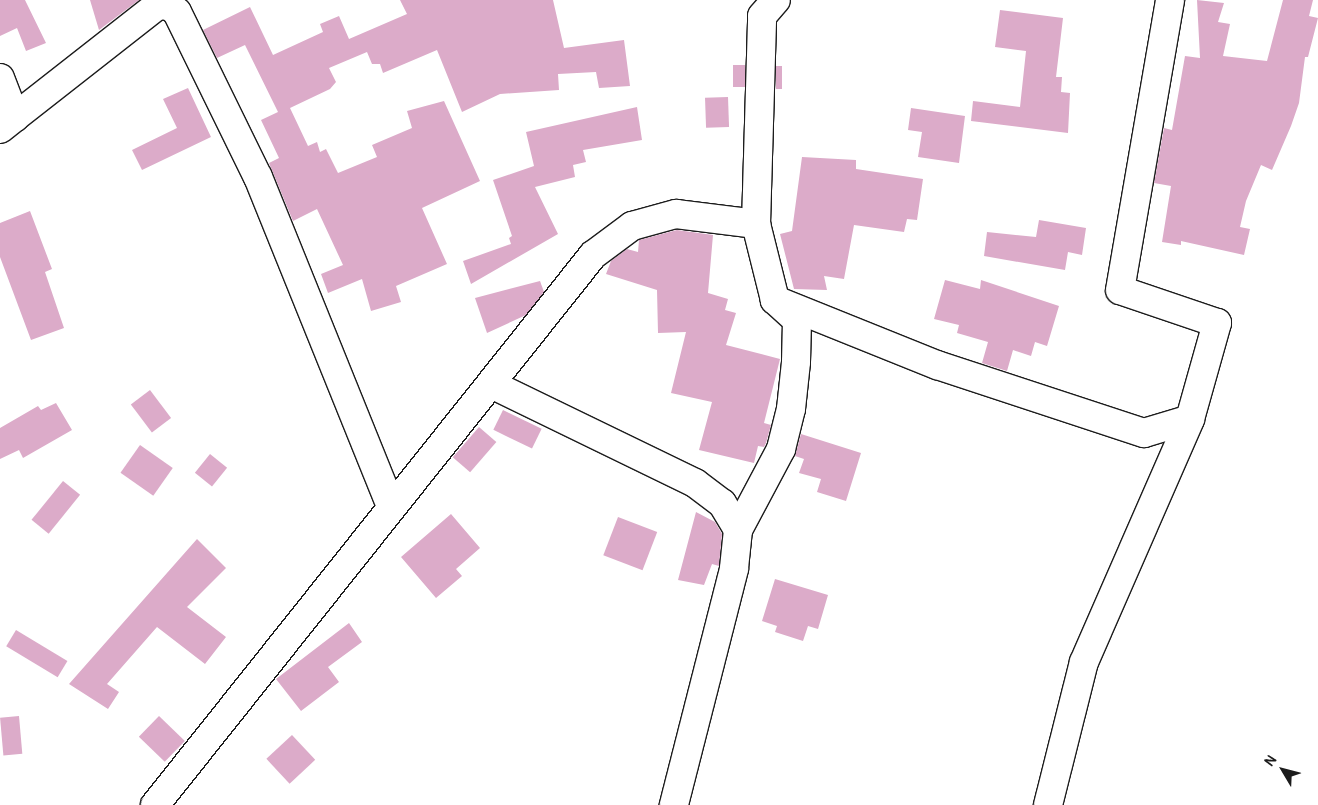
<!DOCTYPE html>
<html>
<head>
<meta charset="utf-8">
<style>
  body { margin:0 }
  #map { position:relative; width:1318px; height:805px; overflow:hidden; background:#fff; font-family:Pangolin,sans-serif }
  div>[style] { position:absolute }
  .building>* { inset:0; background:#dcabc9; transform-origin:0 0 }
  .roads { filter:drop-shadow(1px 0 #1c1c1c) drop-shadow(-1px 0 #1c1c1c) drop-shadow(0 1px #1c1c1c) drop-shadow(0 -1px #1c1c1c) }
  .minor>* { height:28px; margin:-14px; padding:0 14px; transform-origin:14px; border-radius:14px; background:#fff }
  span { translate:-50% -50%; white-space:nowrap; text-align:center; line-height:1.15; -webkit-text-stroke:4px #fff; paint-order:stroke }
  .north { position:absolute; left:1258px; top:745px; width:50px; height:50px; -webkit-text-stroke:4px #fff; paint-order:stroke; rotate:307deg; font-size:14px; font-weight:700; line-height:20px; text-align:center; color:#1c1c1c }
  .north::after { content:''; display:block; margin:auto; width:18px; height:22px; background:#1c1c1c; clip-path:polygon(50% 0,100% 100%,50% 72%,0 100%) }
</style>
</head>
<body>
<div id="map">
  <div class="building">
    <i style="clip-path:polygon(0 0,25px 0,46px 43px,26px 51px,17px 28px,0 36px)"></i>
    <i style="clip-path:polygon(90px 0,139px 0,99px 30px)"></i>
    <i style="clip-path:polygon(400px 0,553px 0,564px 48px,624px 40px,630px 86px,599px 88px,596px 72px,558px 74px,559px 90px,500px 94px,462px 112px,437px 50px,383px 73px,380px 64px,372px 64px,367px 52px,329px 68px,336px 82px,330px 89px,290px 108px,308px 146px,317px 142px,320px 152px,326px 149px,338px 173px,377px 157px,372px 145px,412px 128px,407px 111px,444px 101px,480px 181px,422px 208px,447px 264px,396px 286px,401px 302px,371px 311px,362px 279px,328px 293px,321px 274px,343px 265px,317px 209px,293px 221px,269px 163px,279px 158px,261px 120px,278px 112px,245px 45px,217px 58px,203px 30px,250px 7px,273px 55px,323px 32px,320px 24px,339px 16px,349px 39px,407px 14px)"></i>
    <i style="clip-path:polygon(1197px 0,1224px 3px,1218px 22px,1230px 24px,1223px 56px,1267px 61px,1283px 0,1313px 0,1309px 16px,1318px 18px,1308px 57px,1305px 57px,1299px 103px,1291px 126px,1272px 170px,1261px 165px,1246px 201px,1240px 227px,1250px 229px,1244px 255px,1181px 241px,1181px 245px,1162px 242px,1171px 186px,1154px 183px,1164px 128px,1172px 130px,1185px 56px,1200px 58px)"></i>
    <i style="clip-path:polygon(1000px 10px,1063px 18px,1056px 77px,1062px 77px,1061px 92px,1070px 93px,1068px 133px,971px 121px,973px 101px,1020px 107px,1026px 51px,995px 47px)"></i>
    <i style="left:733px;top:65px;width:12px;height:22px"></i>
    <i style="left:776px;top:66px;width:6px;height:23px"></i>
    <i style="clip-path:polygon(188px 88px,211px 137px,142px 170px,132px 150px,177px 128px,163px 99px)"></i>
    <i style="left:728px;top:97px;width:30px;height:23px;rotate:88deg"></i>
    <i style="clip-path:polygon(637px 107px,642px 140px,583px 150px,586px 162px,573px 165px,575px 177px,535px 187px,558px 234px,471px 284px,463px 261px,511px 244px,509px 238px,512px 236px,493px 180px,534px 166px,526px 132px)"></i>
    <i style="clip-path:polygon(911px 108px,965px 116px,959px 163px,918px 157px,922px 132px,908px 130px)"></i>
    <i style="clip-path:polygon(802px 157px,856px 160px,856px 169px,923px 179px,917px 220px,907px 219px,904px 232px,854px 225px,844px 279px,824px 276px,827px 290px,794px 289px,780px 234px,792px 231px)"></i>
    <i style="clip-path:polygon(30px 211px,52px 269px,45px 272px,64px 328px,31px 340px,0 257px,0 223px)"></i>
    <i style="clip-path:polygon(1039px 220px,1086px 228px,1082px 255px,1068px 252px,1065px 270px,984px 256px,987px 232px,1036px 237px)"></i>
    <i style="clip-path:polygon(677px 230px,713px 235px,708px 293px,728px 299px,725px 310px,736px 313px,726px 345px,780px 359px,764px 423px,771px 425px,766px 443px,764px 447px,758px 446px,754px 463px,699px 450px,712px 402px,671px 393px,686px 332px,658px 333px,657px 290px,606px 274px,611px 261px,627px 249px,638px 252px,639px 240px)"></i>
    <i style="clip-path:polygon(945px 280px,980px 289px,981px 280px,1059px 306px,1047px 346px,1035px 342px,1031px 356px,1013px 350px,1007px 371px,982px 363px,988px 342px,957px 333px,959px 325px,934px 319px)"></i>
    <i style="clip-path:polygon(540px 281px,544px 292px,526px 315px,487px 333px,475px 298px)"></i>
    <i style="left:150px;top:390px;width:35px;height:24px;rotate:53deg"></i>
    <i style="clip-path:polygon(56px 403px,72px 430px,23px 458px,19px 450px,0 459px,0 428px,38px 406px,41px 410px)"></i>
    <i style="left:503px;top:410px;width:43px;height:22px;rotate:26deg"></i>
    <i style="left:479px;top:427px;width:23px;height:40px;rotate:41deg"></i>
    <i style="clip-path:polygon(801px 434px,861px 453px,846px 501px,817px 492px,821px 479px,799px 473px,804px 459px,795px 456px)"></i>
    <i style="left:140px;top:445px;width:40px;height:34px;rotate:35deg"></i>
    <i style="left:210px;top:454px;width:22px;height:24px;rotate:39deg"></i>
    <i style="left:63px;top:481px;width:22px;height:50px;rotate:39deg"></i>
    <i style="clip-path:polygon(696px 512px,715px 522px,722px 534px,719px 566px,712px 564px,704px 585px,678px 580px)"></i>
    <i style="clip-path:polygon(451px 514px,480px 548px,456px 569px,462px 576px,436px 598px,401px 557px)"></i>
    <i style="left:618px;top:517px;width:42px;height:41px;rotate:21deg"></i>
    <i style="clip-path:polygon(197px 539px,226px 568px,187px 607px,226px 637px,205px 664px,157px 627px,107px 684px,119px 692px,108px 709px,69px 684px)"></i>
    <i style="clip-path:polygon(775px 579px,828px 595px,818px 629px,808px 626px,803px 641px,775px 632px,777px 626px,762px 621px)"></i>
    <i style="clip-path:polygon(349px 623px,362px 642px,328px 667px,339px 682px,301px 711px,276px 679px)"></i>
    <i style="left:16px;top:630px;width:60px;height:19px;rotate:31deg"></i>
    <i style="left:19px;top:716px;width:38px;height:19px;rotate:85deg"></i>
    <i style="left:159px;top:716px;width:36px;height:29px;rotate:44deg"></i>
    <i style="left:292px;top:735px;width:34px;height:35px;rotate:47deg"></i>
  </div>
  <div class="roads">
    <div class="minor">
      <i style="left:0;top:78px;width:42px;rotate:69deg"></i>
      <i style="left:15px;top:117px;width:19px;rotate:141deg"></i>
      <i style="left:15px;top:117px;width:182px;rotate:-38.1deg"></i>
      <i style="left:158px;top:5px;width:12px;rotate:5deg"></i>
      <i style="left:170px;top:6px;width:9px;rotate:41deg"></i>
      <i style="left:177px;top:12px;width:184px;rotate:63.9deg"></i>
      <i style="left:258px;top:177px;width:355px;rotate:68deg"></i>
      <i style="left:775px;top:300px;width:175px;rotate:21.9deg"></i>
      <i style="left:937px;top:365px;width:218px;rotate:18.2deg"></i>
      <i style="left:1144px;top:433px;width:48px;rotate:-16.9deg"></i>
      <i style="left:1190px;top:419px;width:100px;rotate:-74.3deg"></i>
      <i style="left:1217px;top:323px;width:102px;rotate:-161.2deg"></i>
      <i style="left:1120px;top:290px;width:294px;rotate:-80.2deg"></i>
      <i style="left:491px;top:384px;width:227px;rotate:25.9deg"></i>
      <i style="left:695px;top:483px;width:34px;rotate:37deg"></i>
      <i style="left:722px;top:503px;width:31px;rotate:59deg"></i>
      <i style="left:738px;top:530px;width:39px;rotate:96deg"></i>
      <i style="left:734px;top:569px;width:244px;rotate:104.3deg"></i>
      <i style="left:738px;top:530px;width:92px;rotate:-62deg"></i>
      <i style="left:781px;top:449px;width:41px;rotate:-76deg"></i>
      <i style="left:791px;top:409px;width:47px;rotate:-83.9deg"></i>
      <i style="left:796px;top:362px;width:42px;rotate:-88.6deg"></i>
      <i style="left:797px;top:320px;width:30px;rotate:-138deg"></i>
      <i style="left:775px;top:300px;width:78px;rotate:-104deg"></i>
      <i style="left:756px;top:224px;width:208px;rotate:-88.3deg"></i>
      <i style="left:762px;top:16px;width:21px;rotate:-49deg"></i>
      <i style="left:155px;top:805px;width:703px;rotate:-51.47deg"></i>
      <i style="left:593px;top:255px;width:49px;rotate:-36.6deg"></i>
      <i style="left:632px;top:226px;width:46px;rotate:-15.3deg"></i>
      <i style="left:676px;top:214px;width:81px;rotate:7.1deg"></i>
      <i style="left:1048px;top:805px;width:147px;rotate:-75.9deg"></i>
      <i style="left:1084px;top:662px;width:265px;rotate:-66.4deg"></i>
    </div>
  </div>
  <div class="north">N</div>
</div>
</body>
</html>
